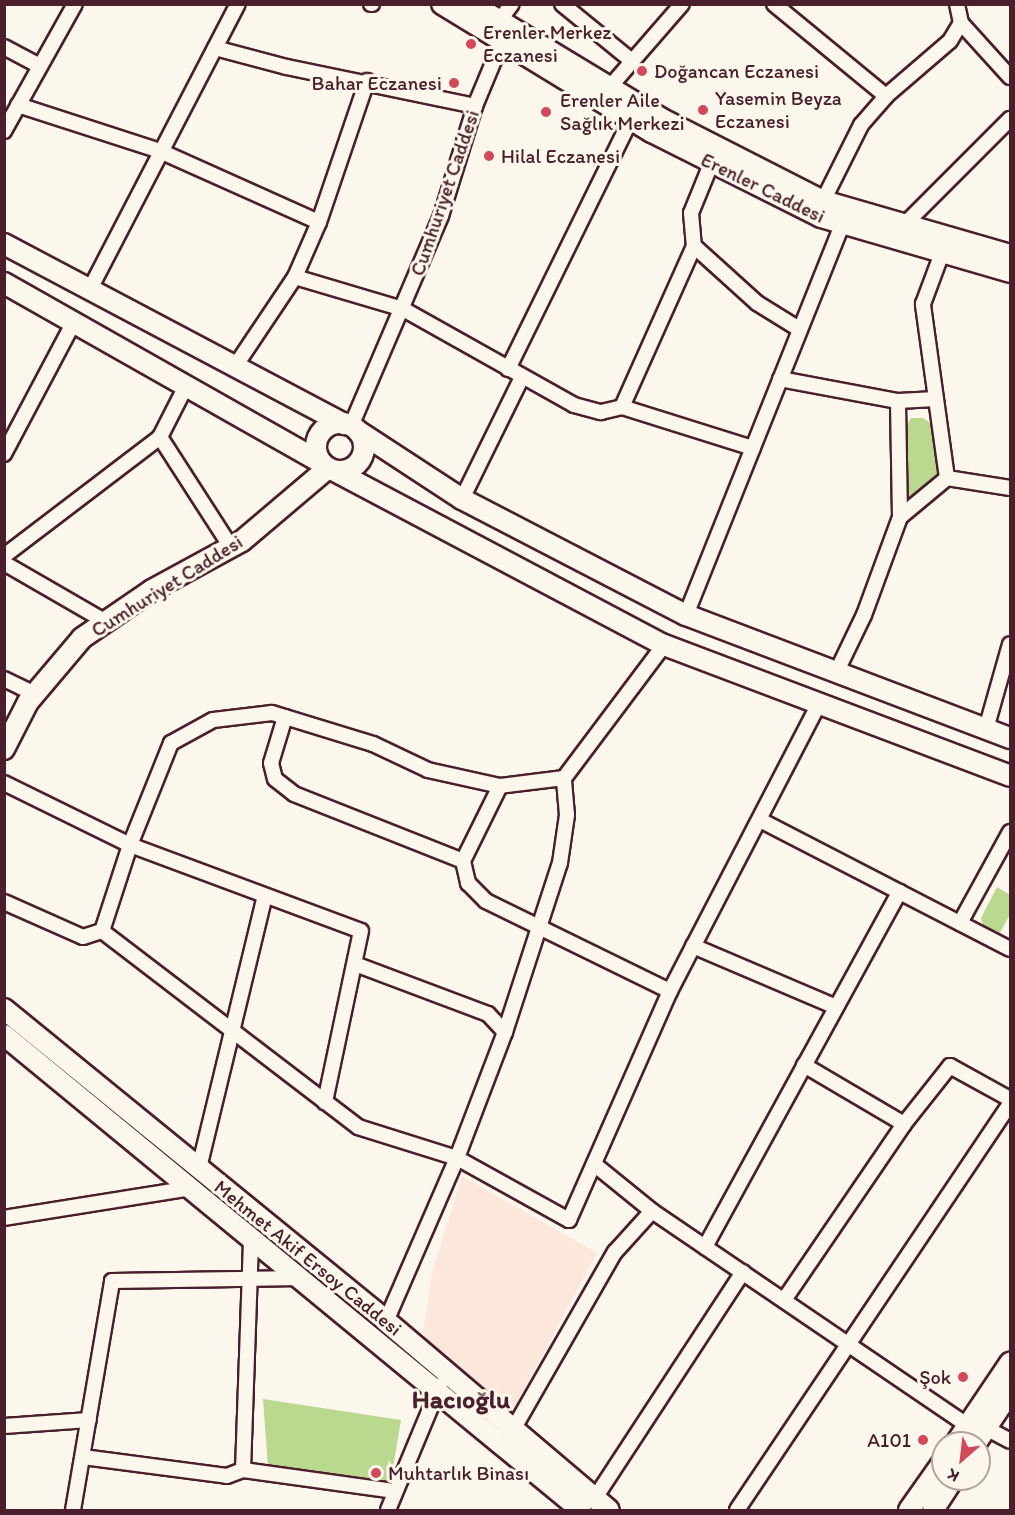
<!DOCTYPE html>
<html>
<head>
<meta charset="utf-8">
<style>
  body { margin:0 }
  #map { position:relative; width:1015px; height:1515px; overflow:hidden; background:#fbf7ec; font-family:Itim,sans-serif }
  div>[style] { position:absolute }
  .built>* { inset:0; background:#fce7dc }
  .green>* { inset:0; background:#bbd88f }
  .roads { filter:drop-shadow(2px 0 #4a1f2b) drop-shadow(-2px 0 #4a1f2b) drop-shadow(0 2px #4a1f2b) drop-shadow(0 -2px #4a1f2b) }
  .street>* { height:14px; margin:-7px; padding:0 7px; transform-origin:7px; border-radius:7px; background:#fbf7ec }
  .secondary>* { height:20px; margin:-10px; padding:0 10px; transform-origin:10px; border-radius:10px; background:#fbf7ec }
  .secondary>.ring { margin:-10px; padding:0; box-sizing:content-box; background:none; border:20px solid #fbf7ec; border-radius:50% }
  .dots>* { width:16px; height:16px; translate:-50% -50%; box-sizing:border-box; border:3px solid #fbf7ec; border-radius:50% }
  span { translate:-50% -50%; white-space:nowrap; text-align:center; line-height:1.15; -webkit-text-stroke:6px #fbf7ec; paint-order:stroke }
  .poi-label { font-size:20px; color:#4a1f2b }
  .left { translate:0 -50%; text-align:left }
  .right { translate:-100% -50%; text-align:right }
  .street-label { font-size:20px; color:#4a1f2b }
  .district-label { font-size:26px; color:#4a1f2b; font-weight:700 }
  .frame { position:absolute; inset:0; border:6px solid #4a1f2b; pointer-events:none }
  .north { position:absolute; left:931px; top:1431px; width:60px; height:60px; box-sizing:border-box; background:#fbf7ec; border:2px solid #b4a19f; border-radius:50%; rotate:208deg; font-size:16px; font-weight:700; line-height:24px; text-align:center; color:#4a1f2b }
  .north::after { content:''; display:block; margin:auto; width:21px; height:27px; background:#d1495b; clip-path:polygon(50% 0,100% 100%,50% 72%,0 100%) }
</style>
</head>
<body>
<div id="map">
  <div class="built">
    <i style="clip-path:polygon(462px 1176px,597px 1253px,510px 1416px,429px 1346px,423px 1332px,433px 1269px)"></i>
  </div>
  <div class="green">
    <i style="clip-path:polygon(911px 418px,923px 418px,935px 426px,940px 471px,909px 502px,905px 430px)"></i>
    <i style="clip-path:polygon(997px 887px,1010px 895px,1010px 914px,1000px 933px,983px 925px,981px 918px)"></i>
    <i style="clip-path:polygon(263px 1399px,401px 1420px,391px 1480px,388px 1483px,268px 1467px)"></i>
  </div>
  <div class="roads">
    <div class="street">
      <i style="left:371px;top:4px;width:1px"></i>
      <i style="left:562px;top:4px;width:90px;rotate:39.2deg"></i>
      <i style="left:774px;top:4px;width:145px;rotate:39.4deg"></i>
      <i style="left:499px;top:21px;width:21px;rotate:-53deg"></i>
      <i style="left:961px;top:23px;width:73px;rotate:47.8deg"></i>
      <i style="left:4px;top:47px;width:40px;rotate:28deg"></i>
      <i style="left:215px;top:48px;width:74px;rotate:14.8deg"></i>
      <i style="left:287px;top:67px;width:192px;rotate:11.7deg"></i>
      <i style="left:609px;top:88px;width:111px;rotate:-49deg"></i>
      <i style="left:18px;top:105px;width:149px;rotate:17.9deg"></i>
      <i style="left:160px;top:151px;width:174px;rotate:24.1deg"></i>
      <i style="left:4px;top:131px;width:145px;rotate:-60.8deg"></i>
      <i style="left:711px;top:164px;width:53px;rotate:112.2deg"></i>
      <i style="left:691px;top:213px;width:33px;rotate:85deg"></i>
      <i style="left:694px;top:246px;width:85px;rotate:42.1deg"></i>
      <i style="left:757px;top:303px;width:49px;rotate:31.8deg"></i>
      <i style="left:823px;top:201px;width:85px;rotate:-63.4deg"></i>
      <i style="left:861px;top:125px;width:38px;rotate:-49deg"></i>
      <i style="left:886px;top:96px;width:84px;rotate:-40.7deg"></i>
      <i style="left:950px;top:41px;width:21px;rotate:-59deg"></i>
      <i style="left:961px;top:23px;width:19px;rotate:-102deg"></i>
      <i style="left:902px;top:227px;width:153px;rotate:-45deg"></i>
      <i style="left:295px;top:277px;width:113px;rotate:16.5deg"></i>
      <i style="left:403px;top:309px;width:196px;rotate:29.3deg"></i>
      <i style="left:574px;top:405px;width:28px;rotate:15deg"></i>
      <i style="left:601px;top:412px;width:22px;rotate:-13deg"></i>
      <i style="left:622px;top:407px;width:176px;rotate:-65.9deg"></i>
      <i style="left:89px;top:291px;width:323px;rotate:-62.6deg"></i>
      <i style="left:234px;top:368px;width:110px;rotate:-56.2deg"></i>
      <i style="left:295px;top:277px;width:60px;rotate:-66.4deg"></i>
      <i style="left:319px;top:222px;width:149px;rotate:-71.2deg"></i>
      <i style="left:508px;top:369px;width:279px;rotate:-63.8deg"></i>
      <i style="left:780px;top:379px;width:120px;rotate:10.6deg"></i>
      <i style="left:898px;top:401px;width:38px;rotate:-3deg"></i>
      <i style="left:622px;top:407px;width:137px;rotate:17.4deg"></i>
      <i style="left:351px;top:426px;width:228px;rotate:-66.8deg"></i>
      <i style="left:441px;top:216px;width:115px;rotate:-72.8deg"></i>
      <i style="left:475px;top:106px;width:78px;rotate:-67.4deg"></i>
      <i style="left:160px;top:437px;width:131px;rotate:57.2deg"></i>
      <i style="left:4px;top:454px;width:149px;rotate:-62.1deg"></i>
      <i style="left:947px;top:478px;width:64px;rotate:9deg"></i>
      <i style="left:462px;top:499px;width:136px;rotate:-63.8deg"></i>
      <i style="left:900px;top:517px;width:61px;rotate:-39.7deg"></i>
      <i style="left:947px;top:478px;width:176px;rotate:-97.9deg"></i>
      <i style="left:923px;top:304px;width:54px;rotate:-69.6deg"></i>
      <i style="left:4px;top:556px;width:196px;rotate:-37.3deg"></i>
      <i style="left:160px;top:437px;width:57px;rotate:-63deg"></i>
      <i style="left:4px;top:563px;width:118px;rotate:30deg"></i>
      <i style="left:686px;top:615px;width:421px;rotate:-68.2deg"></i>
      <i style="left:664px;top:645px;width:166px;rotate:126.9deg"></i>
      <i style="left:564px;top:778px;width:64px;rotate:172.9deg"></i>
      <i style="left:500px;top:786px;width:74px;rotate:-167.5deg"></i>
      <i style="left:428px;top:770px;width:61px;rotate:-154.7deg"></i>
      <i style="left:373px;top:744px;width:106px;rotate:-162.9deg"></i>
      <i style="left:272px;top:713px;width:59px;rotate:173.2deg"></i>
      <i style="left:213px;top:720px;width:48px;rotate:151.3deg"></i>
      <i style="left:171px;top:743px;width:110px;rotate:111.9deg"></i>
      <i style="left:130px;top:845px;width:90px;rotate:108deg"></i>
      <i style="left:102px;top:931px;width:322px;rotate:37.4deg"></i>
      <i style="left:358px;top:1127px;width:104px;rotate:17.4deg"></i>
      <i style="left:457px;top:1158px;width:128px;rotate:29deg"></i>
      <i style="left:569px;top:1220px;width:250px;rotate:-66.2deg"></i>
      <i style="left:670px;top:991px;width:324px;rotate:-62.6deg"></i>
      <i style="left:837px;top:671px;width:62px;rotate:-64.3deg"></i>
      <i style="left:864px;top:615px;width:104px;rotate:-69.8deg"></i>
      <i style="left:900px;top:517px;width:116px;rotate:-91deg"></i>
      <i style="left:4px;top:679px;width:34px;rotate:26deg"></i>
      <i style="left:285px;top:717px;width:48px;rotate:106.9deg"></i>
      <i style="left:271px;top:763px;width:16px;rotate:76deg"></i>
      <i style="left:275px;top:779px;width:24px;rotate:38deg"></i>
      <i style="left:294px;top:794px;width:182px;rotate:21.6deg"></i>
      <i style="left:986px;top:729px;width:88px;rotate:-74.2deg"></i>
      <i style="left:4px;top:783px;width:140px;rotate:26.2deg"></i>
      <i style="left:130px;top:845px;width:246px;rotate:20.4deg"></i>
      <i style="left:361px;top:931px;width:175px;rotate:101.9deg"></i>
      <i style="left:500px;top:786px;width:84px;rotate:116.3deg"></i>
      <i style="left:463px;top:861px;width:23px;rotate:77deg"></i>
      <i style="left:468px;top:883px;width:25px;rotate:45deg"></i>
      <i style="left:486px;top:901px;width:205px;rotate:26.1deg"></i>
      <i style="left:760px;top:820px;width:281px;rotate:27.3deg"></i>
      <i style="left:4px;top:902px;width:86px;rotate:23.9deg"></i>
      <i style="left:83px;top:937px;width:20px;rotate:-18deg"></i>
      <i style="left:960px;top:923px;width:104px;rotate:-61.2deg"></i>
      <i style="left:693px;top:946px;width:155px;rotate:23.1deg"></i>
      <i style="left:355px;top:964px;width:142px;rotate:20.6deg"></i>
      <i style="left:488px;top:1014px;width:25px;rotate:47deg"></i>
      <i style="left:505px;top:1032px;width:135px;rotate:110.9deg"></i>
      <i style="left:457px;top:1158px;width:178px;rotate:113.5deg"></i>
      <i style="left:505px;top:1032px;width:178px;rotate:-72deg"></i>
      <i style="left:560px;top:863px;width:49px;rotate:-81.7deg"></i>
      <i style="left:567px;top:815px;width:37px;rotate:-95deg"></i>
      <i style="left:804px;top:1065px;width:116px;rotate:30.5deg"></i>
      <i style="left:594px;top:1164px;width:75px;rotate:39deg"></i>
      <i style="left:652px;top:1211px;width:382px;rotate:34.2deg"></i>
      <i style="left:199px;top:1168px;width:280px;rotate:-76.4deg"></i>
      <i style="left:4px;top:1218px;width:189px;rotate:-9.1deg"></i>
      <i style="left:705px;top:1247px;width:405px;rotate:-61.3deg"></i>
      <i style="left:784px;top:1300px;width:213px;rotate:-55.7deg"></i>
      <i style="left:904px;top:1124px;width:74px;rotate:-51.6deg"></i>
      <i style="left:950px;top:1066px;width:68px;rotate:28.8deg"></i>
      <i style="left:4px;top:1426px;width:85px;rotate:-4deg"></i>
      <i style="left:514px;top:1428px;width:203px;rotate:-60.2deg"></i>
      <i style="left:615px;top:1252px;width:55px;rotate:-47.9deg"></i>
      <i style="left:986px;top:1428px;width:27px;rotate:28deg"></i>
      <i style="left:83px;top:1457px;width:145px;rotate:7.5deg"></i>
      <i style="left:227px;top:1476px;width:17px;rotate:-21deg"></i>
      <i style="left:243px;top:1470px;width:233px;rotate:-88deg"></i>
      <i style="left:243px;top:1470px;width:152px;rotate:7.9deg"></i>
      <i style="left:595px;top:1498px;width:270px;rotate:-56.8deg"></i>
      <i style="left:73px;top:1510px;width:232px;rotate:-80.3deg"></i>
      <i style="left:112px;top:1281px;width:189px;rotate:-0.9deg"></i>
      <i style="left:388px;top:1510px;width:135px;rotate:-67.4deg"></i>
      <i style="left:737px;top:1510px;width:489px;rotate:-56.1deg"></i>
    </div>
    <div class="secondary">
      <i style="left:442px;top:4px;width:246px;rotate:31.4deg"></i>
      <i style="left:652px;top:132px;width:189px;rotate:26.7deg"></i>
      <i style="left:821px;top:217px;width:197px;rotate:16.2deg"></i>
      <i style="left:472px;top:4px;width:220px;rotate:31.2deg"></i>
      <i style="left:660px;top:118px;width:183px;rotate:27deg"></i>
      <i style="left:823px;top:201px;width:195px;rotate:16.1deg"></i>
      <i style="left:4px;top:244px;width:385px;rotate:27.9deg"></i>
      <i style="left:4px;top:283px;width:365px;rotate:29.5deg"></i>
      <i class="ring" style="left:316px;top:423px;width:28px;height:28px"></i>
      <i style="left:358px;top:431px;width:124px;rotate:33.2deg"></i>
      <i style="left:462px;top:499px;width:252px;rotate:27.4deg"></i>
      <i style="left:686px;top:615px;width:347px;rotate:20.8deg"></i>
      <i style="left:335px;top:471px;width:372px;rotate:27.9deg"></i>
      <i style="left:664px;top:645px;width:370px;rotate:20.7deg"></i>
      <i style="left:4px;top:749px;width:53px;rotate:-62.9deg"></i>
      <i style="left:28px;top:702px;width:84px;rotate:-49.8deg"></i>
      <i style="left:82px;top:638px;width:85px;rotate:-34.4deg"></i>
      <i style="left:152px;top:590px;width:102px;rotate:-28.6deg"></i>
      <i style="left:242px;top:541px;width:113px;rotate:-40.3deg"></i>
      <i style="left:4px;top:1009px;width:493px;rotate:39.2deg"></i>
      <i style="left:386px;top:1321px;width:292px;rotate:40.3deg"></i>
      <i style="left:4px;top:1035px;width:747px;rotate:39.46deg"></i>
      <i style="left:956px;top:1443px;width:97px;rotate:-56deg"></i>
      <i style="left:976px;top:1443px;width:61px;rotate:-56.3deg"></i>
      <i style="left:909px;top:1510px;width:59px;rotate:-54.7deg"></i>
      <i style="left:933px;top:1510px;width:37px;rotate:-57deg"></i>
    </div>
  </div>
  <div class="dots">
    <i style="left:471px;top:44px;background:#d1495b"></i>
    <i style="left:642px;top:71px;background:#d1495b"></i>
    <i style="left:454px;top:83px;background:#d1495b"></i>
    <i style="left:703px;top:110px;background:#d1495b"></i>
    <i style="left:546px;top:112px;background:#d1495b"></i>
    <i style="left:489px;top:156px;background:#d1495b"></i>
    <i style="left:963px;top:1377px;background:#d1495b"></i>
    <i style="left:923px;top:1440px;background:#d1495b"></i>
    <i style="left:376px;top:1473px;background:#d1495b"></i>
  </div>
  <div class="poi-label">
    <span class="left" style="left:483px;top:44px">Erenler Merkez<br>Eczanesi</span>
    <span class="left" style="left:654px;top:71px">Doğancan Eczanesi</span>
    <span class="right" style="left:442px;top:83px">Bahar Eczanesi</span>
    <span class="left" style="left:715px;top:110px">Yasemin Beyza<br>Eczanesi</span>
    <span class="left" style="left:560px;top:112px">Erenler Aile<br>Sağlık Merkezi</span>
    <span class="left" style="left:501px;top:156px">Hilal Eczanesi</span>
    <span class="right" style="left:951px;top:1377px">Şok</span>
    <span class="right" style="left:911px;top:1440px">A101</span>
    <span class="left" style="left:388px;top:1473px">Muhtarlık Binası</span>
  </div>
  <div class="street-label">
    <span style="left:763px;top:188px;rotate:26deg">Erenler Caddesi</span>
    <span style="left:445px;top:193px;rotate:-71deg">Cumhuriyet Caddesi</span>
    <span style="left:167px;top:586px;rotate:-32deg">Cumhuriyet Caddesi</span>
    <span style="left:308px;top:1258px;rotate:39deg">Mehmet Akif Ersoy Caddesi</span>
  </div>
  <div class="district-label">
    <span style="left:461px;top:1400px">Hacıoğlu</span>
  </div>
  <div class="frame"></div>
  <div class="north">K</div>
</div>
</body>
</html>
